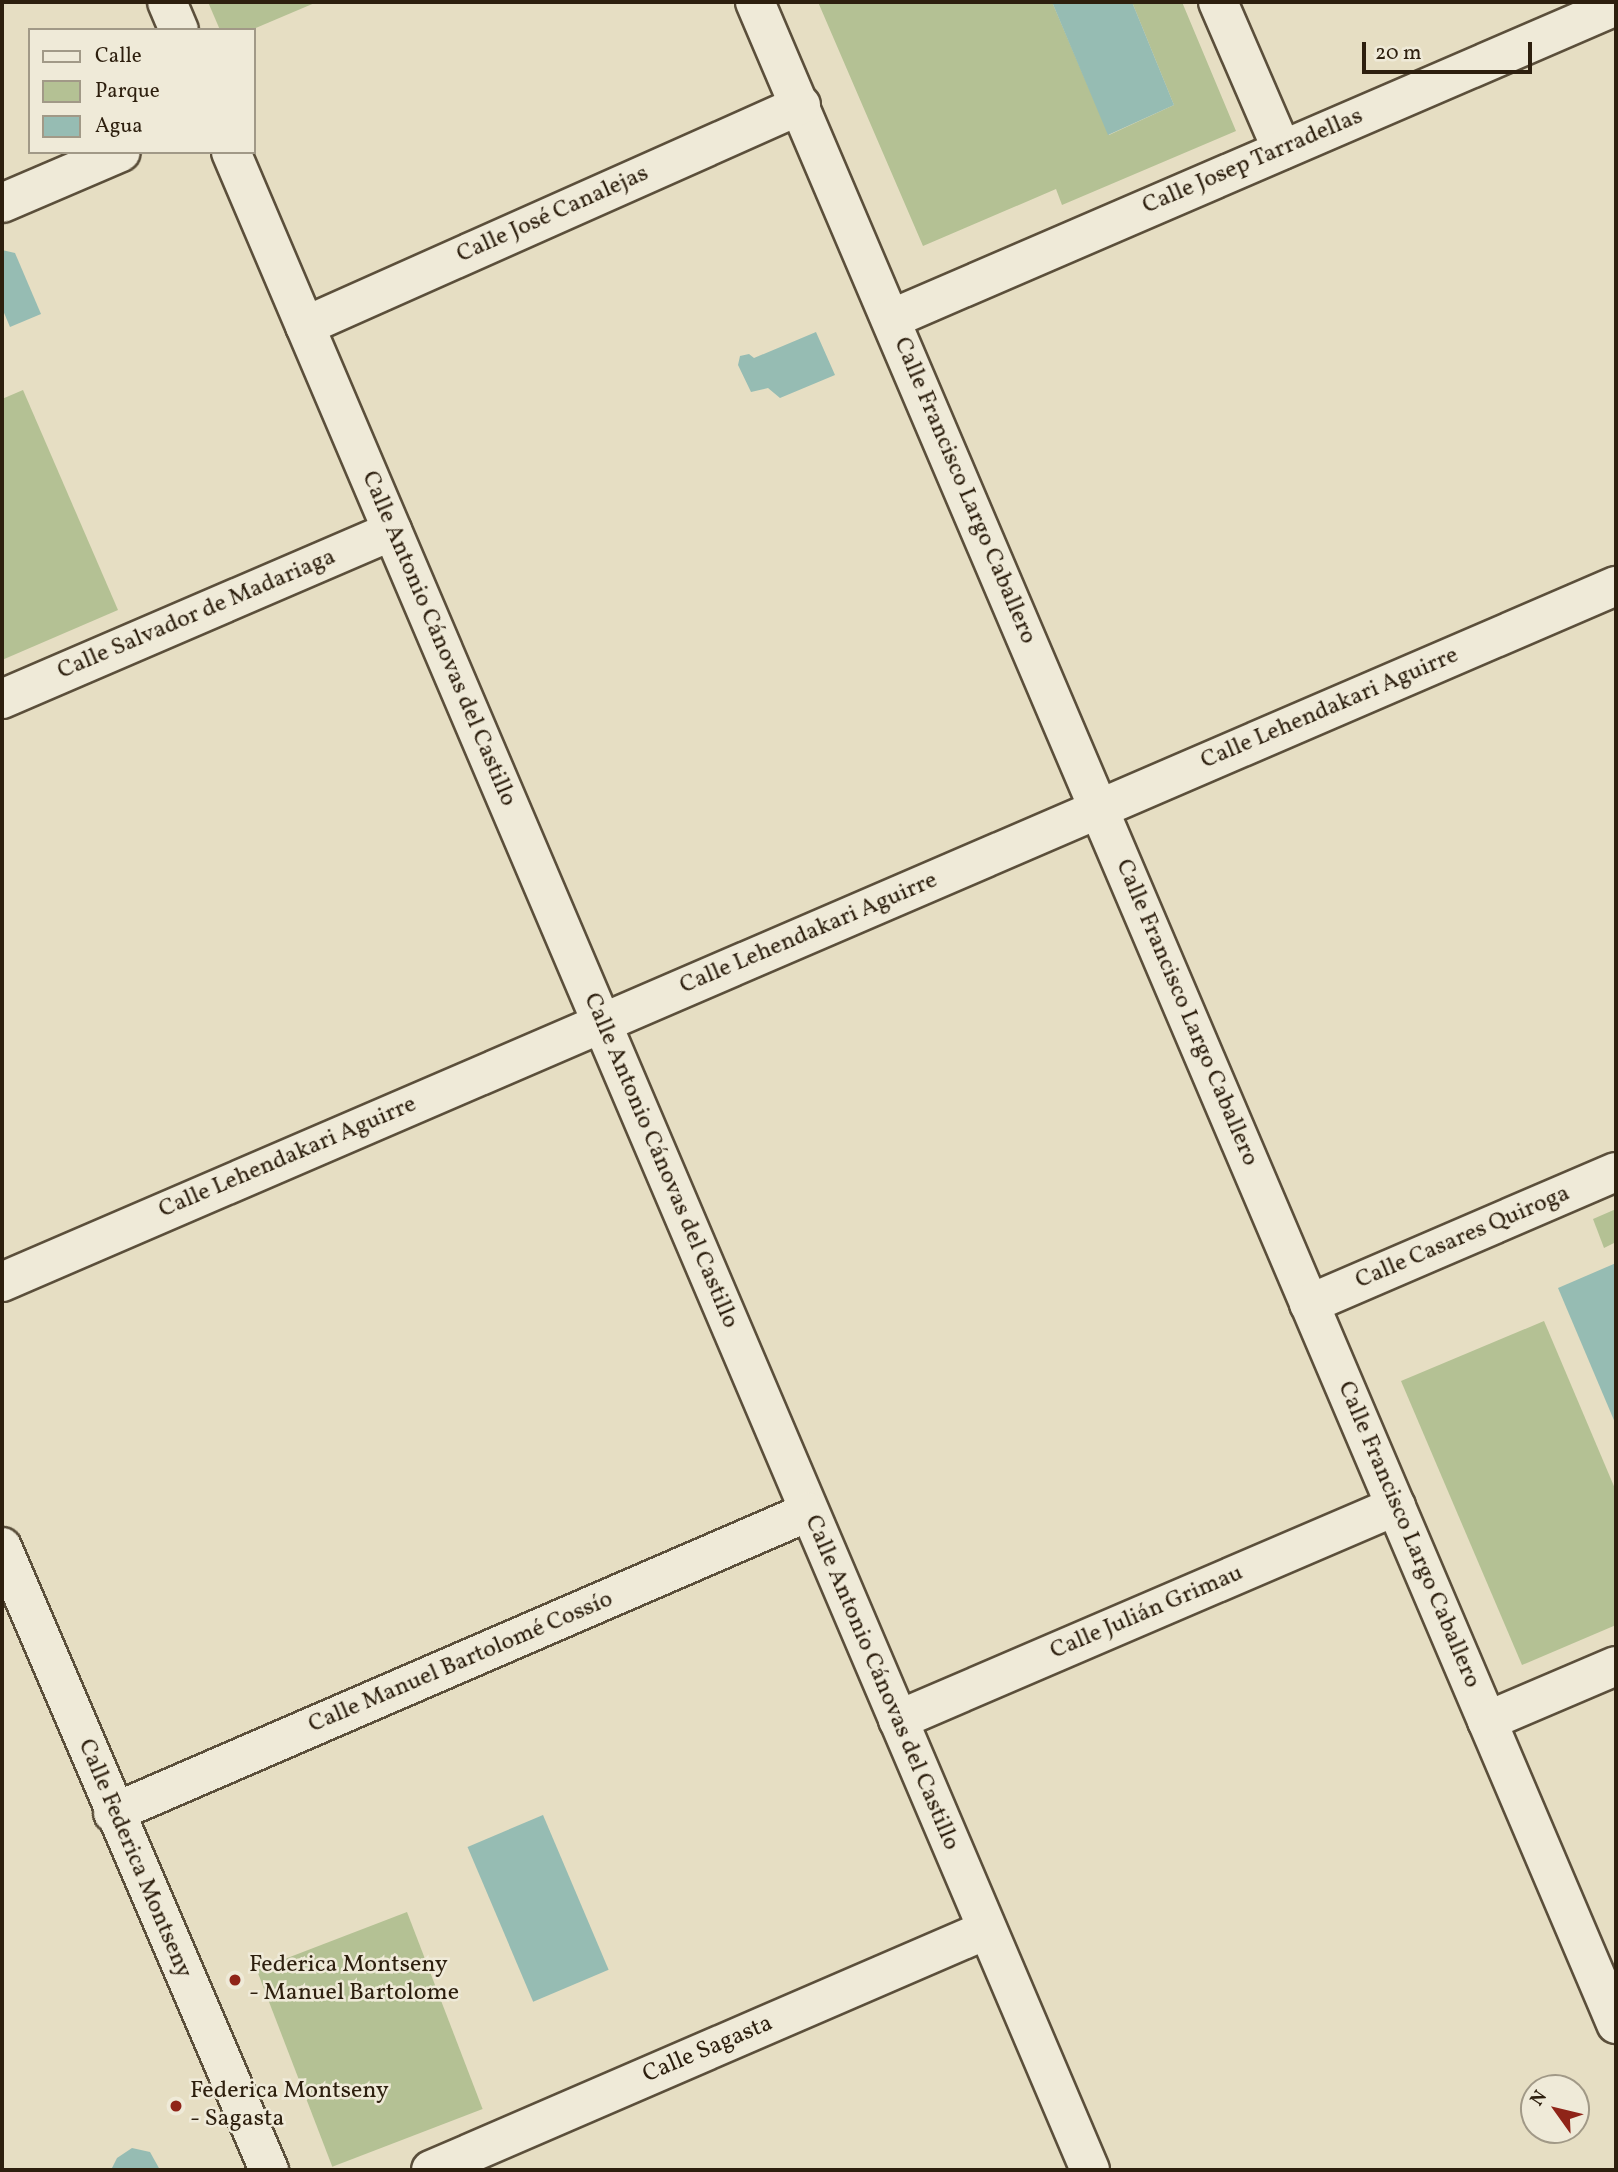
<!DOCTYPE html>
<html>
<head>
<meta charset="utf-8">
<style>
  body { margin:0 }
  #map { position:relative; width:1618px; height:2172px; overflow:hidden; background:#e6dec3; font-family:Vollkorn,serif }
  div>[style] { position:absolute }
  .green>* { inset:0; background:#b4c194; transform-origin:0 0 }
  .water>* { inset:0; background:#96bcb3; transform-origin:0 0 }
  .roads { filter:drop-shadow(2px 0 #5b4f3b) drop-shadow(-2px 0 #5b4f3b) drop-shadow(0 2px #5b4f3b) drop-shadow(0 -2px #5b4f3b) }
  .minor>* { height:38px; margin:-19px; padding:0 19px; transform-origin:19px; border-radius:19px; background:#efead8 }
  .dots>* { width:19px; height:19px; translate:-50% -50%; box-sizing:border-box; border:4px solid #efead8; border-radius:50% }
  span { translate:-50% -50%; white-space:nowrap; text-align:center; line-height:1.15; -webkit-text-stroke:5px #efead8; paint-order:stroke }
  .street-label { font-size:24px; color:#2d1f0e }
  .poi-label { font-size:24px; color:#2d1f0e }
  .left { translate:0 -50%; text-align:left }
  .frame { position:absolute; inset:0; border:4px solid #2d1f0e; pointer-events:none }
  .legend { position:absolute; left:28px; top:28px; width:228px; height:126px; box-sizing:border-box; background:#efead8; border:2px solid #a19987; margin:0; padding:9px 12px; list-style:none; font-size:21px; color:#2d1f0e }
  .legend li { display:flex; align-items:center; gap:14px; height:35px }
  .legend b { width:35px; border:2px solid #a19987 }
  .north { position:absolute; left:1520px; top:2074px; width:70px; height:70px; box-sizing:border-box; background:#efead8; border:2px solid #a19987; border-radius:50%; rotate:304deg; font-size:19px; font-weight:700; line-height:28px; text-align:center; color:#2d1f0e }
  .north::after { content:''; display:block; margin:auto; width:24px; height:32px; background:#8f2418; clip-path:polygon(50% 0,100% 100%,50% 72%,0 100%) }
  .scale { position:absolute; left:1362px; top:42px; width:170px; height:32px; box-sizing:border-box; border:4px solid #2d1f0e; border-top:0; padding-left:9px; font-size:21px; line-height:24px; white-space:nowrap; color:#2d1f0e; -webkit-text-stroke:5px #efead8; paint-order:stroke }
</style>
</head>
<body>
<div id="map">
  <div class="green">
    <i style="clip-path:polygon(208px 2px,317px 2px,251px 30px,220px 30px)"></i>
    <i style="clip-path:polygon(818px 2px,1052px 2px,1109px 135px,1174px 105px,1132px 2px,1182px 2px,1236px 131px,1062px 205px,1056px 189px,923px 246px)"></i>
    <i style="clip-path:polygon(23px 390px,118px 610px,2px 660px,2px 399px)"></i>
    <i style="clip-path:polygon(1616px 1209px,1616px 1242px,1604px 1248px,1593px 1219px)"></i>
    <i style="clip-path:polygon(1544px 1321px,1616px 1491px,1616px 1625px,1522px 1665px,1401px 1381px)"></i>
    <i style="left:407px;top:1912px;width:211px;height:161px;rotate:69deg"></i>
  </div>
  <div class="water">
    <i style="clip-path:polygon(1052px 2px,1132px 2px,1174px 105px,1108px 135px)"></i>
    <i style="clip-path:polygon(2px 250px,15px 253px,41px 314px,10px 327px,2px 308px)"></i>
    <i style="clip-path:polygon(816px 332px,835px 375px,780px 398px,768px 388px,751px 392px,738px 365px,740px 356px,749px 354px,754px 358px)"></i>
    <i style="clip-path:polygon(1616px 1263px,1616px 1425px,1558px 1288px)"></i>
    <i style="left:543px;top:1815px;width:168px;height:82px;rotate:67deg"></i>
    <i style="clip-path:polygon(132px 2148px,150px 2152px,160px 2170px,111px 2170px,117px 2158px)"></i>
  </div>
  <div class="roads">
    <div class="minor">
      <i style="left:167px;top:2px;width:30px;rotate:67deg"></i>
      <i style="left:755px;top:2px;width:2198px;rotate:66.93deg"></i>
      <i style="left:1218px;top:2px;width:161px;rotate:66.6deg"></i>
      <i style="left:231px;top:152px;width:2193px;rotate:66.94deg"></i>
      <i style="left:2px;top:203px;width:129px;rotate:-23.2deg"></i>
      <i style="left:891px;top:319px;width:790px;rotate:-23.35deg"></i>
      <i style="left:305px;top:326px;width:543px;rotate:-24.02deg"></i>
      <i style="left:2px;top:699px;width:425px;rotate:-23.3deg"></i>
      <i style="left:2px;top:1282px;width:1758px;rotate:-23.33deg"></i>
      <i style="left:1309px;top:1304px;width:334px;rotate:-23.3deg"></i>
      <i style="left:2px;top:1547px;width:678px;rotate:66.8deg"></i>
      <i style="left:898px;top:1720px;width:542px;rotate:-23.25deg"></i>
      <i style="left:1487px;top:1721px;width:140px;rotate:-23.1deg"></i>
      <i style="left:113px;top:1813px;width:757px;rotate:-23.42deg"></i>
      <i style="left:431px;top:2170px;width:605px;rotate:-23.39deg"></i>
    </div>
  </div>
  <div class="dots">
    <i style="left:235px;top:1980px;background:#8f2418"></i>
    <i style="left:176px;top:2106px;background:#8f2418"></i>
  </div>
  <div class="street-label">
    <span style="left:1253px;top:162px;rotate:-23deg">Calle Josep Tarradellas</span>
    <span style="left:553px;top:215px;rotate:-24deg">Calle José Canalejas</span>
    <span style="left:964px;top:491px;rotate:67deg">Calle Francisco Largo Caballero</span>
    <span style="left:197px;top:615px;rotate:-23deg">Calle Salvador de Madariaga</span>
    <span style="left:438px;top:639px;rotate:67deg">Calle Antonio Cánovas del Castillo</span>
    <span style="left:1330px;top:709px;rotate:-23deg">Calle Lehendakari Aguirre</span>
    <span style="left:809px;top:934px;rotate:-23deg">Calle Lehendakari Aguirre</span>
    <span style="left:1186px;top:1013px;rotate:67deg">Calle Francisco Largo Caballero</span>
    <span style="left:288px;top:1158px;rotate:-23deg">Calle Lehendakari Aguirre</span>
    <span style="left:660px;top:1161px;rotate:67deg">Calle Antonio Cánovas del Castillo</span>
    <span style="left:1463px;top:1238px;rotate:-23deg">Calle Casares Quiroga</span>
    <span style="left:1408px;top:1535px;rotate:67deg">Calle Francisco Largo Caballero</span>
    <span style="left:1147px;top:1613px;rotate:-23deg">Calle Julián Grimau</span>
    <span style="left:461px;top:1663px;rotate:-23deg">Calle Manuel Bartolomé Cossío</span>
    <span style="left:881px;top:1683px;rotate:67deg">Calle Antonio Cánovas del Castillo</span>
    <span style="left:134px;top:1859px;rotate:67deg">Calle Federica Montseny</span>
    <span style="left:708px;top:2050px;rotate:-23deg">Calle Sagasta</span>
  </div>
  <div class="poi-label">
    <span class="left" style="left:249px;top:1980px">Federica Montseny<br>- Manuel Bartolome</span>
    <span class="left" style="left:190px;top:2106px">Federica Montseny<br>- Sagasta</span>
  </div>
  <div class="frame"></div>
  <ul class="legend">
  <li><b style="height:9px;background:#efead8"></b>Calle</li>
  <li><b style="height:19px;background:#b4c194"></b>Parque</li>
  <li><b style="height:19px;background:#96bcb3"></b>Agua</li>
  </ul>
  <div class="north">N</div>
  <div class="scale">20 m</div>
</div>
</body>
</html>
